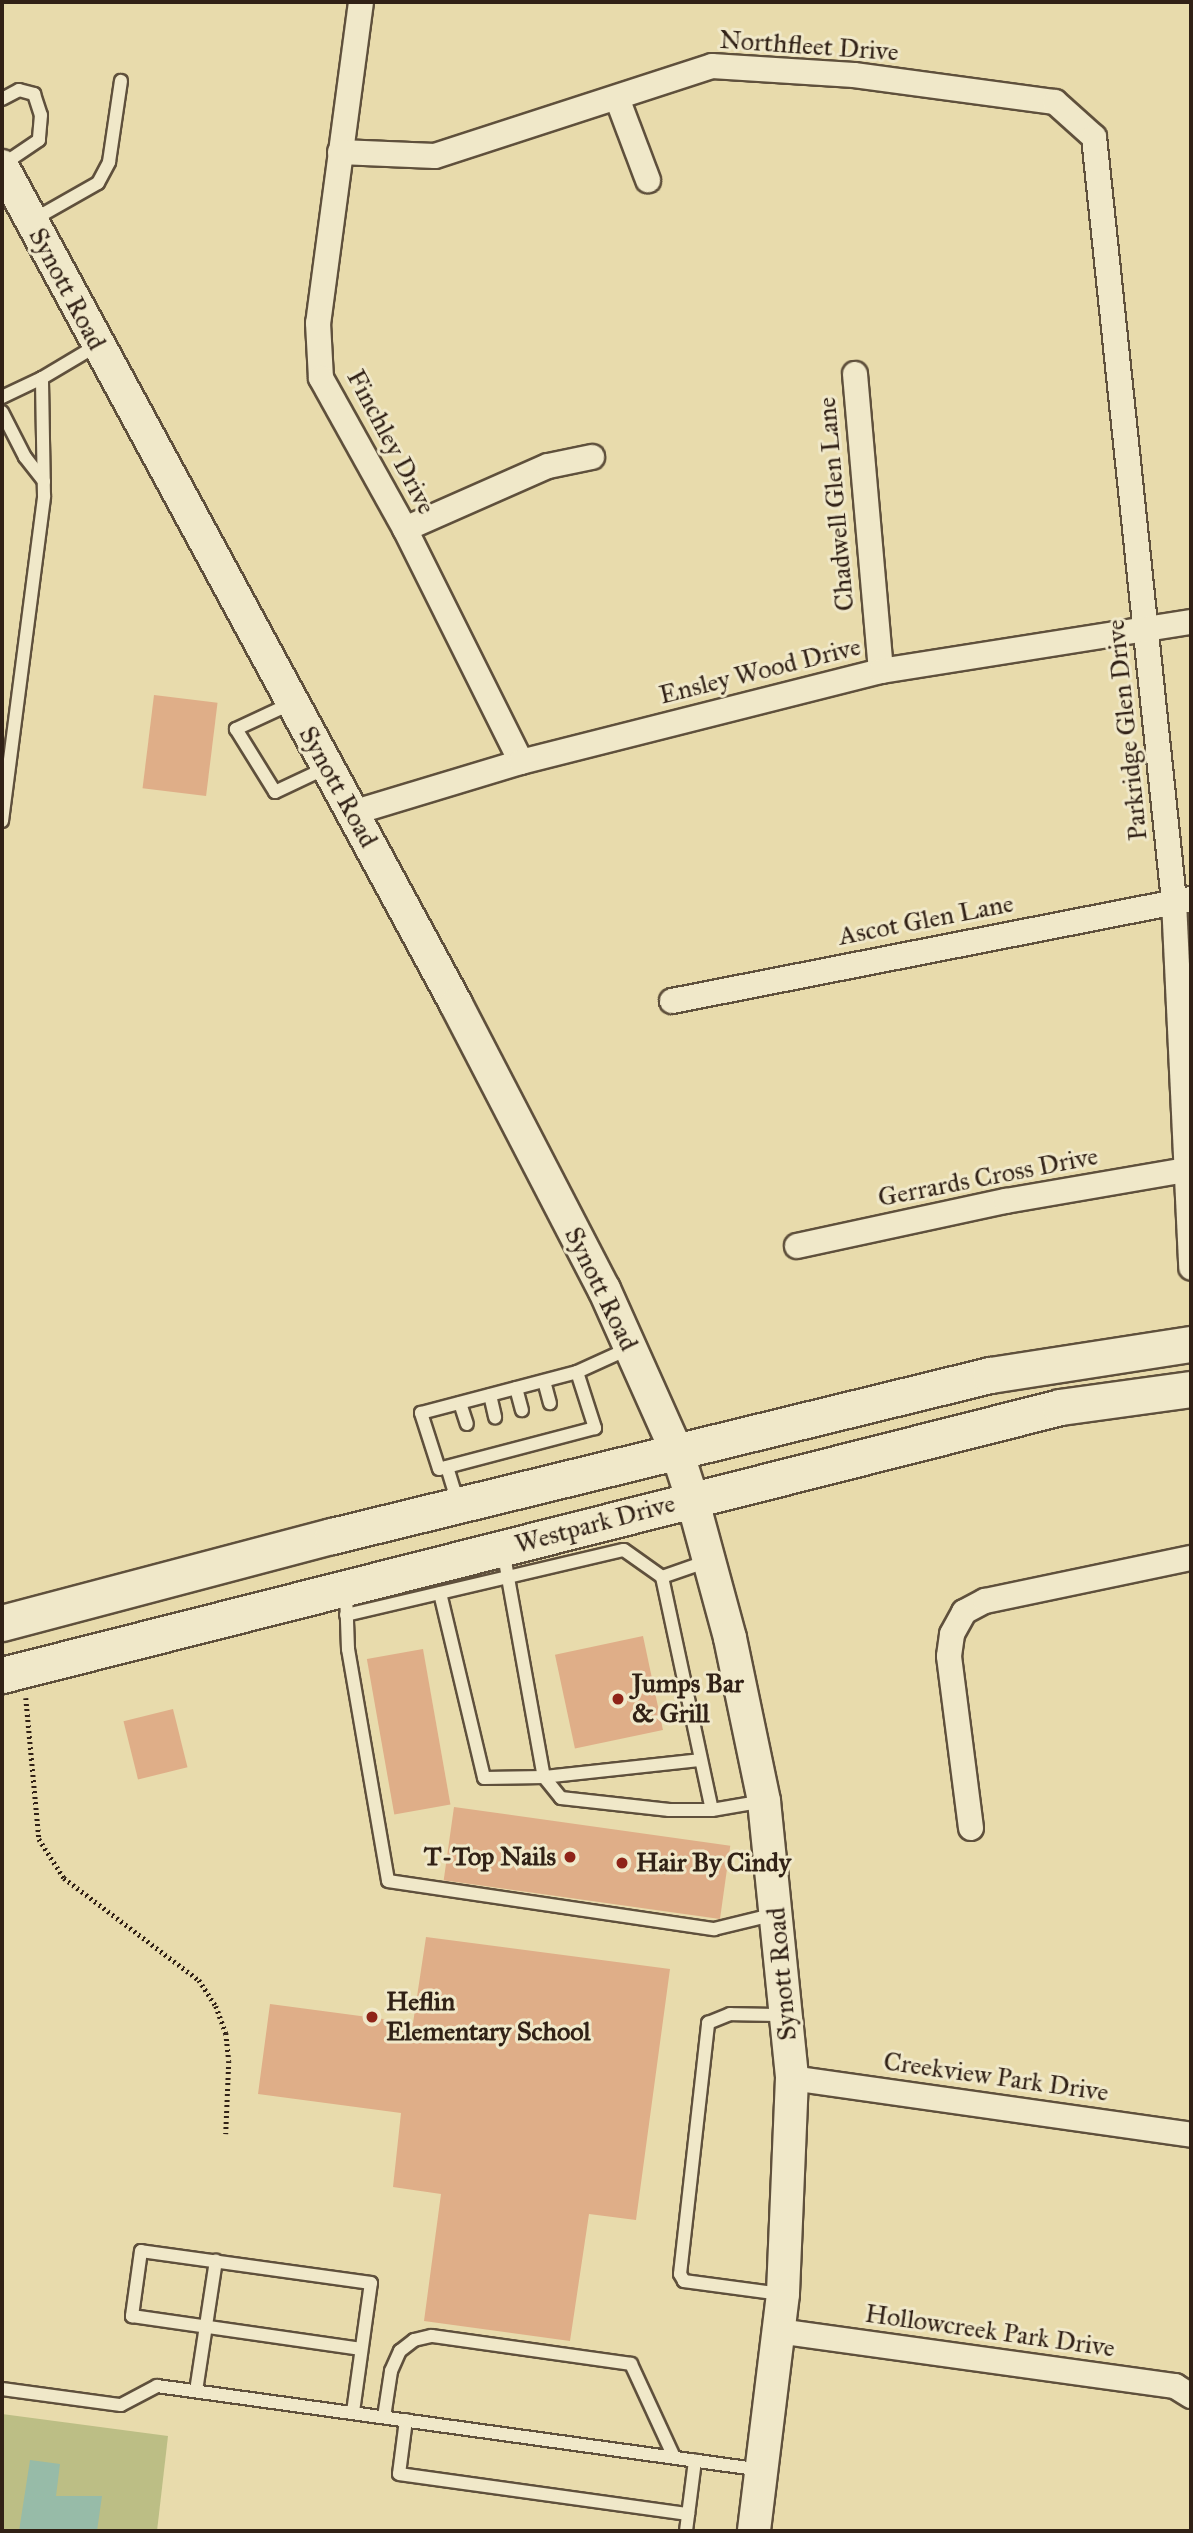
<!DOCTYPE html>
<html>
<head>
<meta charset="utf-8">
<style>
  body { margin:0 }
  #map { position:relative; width:1193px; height:2533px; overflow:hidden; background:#e8dbac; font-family:"IM FELL Great Primer",serif }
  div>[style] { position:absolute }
  .green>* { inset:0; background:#bcbe85 }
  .water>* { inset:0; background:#97bba8 }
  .building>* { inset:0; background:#dfae88; transform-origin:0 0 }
  .path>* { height:4.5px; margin-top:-2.25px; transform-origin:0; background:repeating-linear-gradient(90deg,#312116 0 2px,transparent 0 5.5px) }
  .roads { filter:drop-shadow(2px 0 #5f503c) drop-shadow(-2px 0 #5f503c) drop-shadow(0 2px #5f503c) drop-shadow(0 -2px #5f503c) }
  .service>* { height:12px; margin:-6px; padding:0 6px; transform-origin:6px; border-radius:6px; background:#f0e8c9 }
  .minor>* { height:24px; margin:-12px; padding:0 12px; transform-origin:12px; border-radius:12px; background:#f0e8c9 }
  .tertiary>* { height:32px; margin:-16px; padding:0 16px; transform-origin:16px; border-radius:16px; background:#f0e8c9 }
  .secondary>* { height:35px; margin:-17.5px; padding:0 17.5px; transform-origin:17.5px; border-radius:17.5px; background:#f0e8c9 }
  .dots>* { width:19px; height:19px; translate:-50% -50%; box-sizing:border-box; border:4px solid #f0e8c9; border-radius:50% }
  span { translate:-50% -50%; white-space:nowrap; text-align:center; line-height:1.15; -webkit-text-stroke:6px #f0e8c9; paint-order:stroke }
  .street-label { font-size:26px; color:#312116 }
  .poi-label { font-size:26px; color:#312116; font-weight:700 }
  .left { translate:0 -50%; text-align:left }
  .right { translate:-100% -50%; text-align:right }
  .frame { position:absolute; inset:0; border:4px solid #312116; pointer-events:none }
</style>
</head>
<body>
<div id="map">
  <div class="green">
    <i style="clip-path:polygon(2px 2414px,168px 2436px,157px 2531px,2px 2531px)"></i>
  </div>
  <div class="water">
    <i style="clip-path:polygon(30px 2460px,60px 2464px,56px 2496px,102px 2496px,97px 2531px,19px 2531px)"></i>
  </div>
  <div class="building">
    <i style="left:154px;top:695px;width:64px;height:94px;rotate:7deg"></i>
    <i style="left:643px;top:1636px;width:96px;height:90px;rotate:78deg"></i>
    <i style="left:423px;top:1649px;width:158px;height:57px;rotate:80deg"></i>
    <i style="left:173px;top:1709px;width:60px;height:51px;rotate:76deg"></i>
    <i style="left:454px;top:1807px;width:279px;height:74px;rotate:8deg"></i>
    <i style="clip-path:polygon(426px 1937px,670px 1969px,636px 2220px,589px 2214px,570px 2341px,424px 2321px,441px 2194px,393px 2187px,401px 2113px,258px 2094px,270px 2004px,413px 2023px)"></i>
  </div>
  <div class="path">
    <i style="left:26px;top:1698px;width:142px;rotate:84.7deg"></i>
    <i style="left:39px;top:1839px;width:46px;rotate:57.3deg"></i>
    <i style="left:64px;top:1878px;width:169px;rotate:37.1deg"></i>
    <i style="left:199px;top:1980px;width:31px;rotate:57deg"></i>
    <i style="left:216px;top:2006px;width:29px;rotate:70deg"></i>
    <i style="left:226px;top:2033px;width:28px;rotate:84deg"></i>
    <i style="left:229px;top:2061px;width:73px;rotate:92.4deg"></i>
  </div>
  <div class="roads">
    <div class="service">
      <i style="left:2px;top:99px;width:19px;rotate:-28deg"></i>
      <i style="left:19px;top:90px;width:16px;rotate:15deg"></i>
      <i style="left:34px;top:94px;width:22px;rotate:72deg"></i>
      <i style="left:41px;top:115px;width:25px;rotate:95deg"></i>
      <i style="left:39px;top:140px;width:45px;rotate:146deg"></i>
      <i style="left:31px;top:221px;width:77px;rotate:-29.6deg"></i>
      <i style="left:98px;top:183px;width:24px;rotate:-62deg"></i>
      <i style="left:109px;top:162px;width:82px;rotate:-81.6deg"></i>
      <i style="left:2px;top:397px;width:44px;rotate:-25.4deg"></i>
      <i style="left:2px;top:412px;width:51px;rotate:62.9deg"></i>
      <i style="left:25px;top:457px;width:31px;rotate:52deg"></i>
      <i style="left:292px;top:703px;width:62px;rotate:155.1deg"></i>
      <i style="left:236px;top:729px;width:74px;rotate:58.2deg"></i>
      <i style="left:275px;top:792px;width:56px;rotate:-25.2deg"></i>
      <i style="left:2px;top:821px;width:328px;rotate:-82.6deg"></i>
      <i style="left:44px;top:496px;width:118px;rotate:-91deg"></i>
      <i style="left:42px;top:378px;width:63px;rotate:-30.7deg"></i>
      <i style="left:577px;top:1372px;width:59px;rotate:72.2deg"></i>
      <i style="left:595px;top:1428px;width:161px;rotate:165.3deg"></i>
      <i style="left:439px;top:1469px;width:59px;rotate:-107.8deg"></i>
      <i style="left:421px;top:1413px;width:161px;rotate:-14.7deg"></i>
      <i style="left:577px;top:1372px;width:58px;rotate:-24.4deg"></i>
      <i style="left:544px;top:1381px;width:23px;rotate:75deg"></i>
      <i style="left:516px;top:1388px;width:23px;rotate:75deg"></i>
      <i style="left:490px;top:1395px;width:23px;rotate:77deg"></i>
      <i style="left:460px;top:1403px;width:22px;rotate:72deg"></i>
      <i style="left:447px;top:1467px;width:38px;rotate:73deg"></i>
      <i style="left:503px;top:1550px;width:231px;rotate:79.8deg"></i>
      <i style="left:544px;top:1777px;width:27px;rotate:51deg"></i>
      <i style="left:561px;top:1798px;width:109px;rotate:6.3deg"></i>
      <i style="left:669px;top:1810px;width:43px"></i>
      <i style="left:712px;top:1810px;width:53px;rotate:-9.8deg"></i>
      <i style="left:708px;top:1561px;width:49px;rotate:160.8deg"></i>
      <i style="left:662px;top:1577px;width:238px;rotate:77.9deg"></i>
      <i style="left:346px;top:1592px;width:57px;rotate:88deg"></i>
      <i style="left:348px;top:1649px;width:235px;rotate:80.2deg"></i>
      <i style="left:388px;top:1881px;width:330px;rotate:8.4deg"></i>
      <i style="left:714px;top:1929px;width:64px;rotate:-13.6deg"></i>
      <i style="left:440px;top:1593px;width:190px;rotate:76.6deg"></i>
      <i style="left:484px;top:1778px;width:60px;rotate:-1deg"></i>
      <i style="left:544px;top:1777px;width:157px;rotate:-6.2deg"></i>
      <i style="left:346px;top:1615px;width:285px;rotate:-13.2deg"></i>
      <i style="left:624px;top:1550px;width:47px;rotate:35.4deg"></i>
      <i style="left:781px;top:2294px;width:98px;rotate:-172.4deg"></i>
      <i style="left:684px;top:2281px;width:8px;rotate:-120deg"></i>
      <i style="left:680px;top:2274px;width:253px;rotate:-83.6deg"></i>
      <i style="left:708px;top:2023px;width:24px;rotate:-22deg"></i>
      <i style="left:730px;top:2014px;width:54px;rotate:1.1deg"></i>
      <i style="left:2px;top:2389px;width:120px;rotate:7.7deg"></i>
      <i style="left:121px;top:2405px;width:41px;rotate:-27.8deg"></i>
      <i style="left:157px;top:2386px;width:611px;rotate:7.9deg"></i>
      <i style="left:196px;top:2391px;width:132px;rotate:-81.3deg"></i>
      <i style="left:353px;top:2412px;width:130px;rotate:-82.1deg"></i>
      <i style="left:371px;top:2283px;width:232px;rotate:-172.1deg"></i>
      <i style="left:141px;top:2251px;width:66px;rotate:97.9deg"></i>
      <i style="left:132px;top:2316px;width:230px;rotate:8.2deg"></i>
      <i style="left:384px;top:2417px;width:47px;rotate:-81.3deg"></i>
      <i style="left:391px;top:2371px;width:22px;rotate:-66deg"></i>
      <i style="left:400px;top:2351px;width:18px;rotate:-38deg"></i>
      <i style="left:414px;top:2340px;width:18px;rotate:-13deg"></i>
      <i style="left:432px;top:2336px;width:201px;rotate:8deg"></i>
      <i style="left:631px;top:2364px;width:102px;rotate:65.2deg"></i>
      <i style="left:406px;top:2420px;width:54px;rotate:97.4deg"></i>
      <i style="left:399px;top:2474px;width:292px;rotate:7.9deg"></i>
      <i style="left:686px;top:2531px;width:71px;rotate:-82.7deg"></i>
    </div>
    <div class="minor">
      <i style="left:361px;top:2px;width:324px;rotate:97.6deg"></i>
      <i style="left:318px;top:323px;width:55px;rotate:86.9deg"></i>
      <i style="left:321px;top:378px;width:173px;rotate:60.9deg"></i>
      <i style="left:405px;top:529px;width:260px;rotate:63.5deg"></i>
      <i style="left:617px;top:98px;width:88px;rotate:69.3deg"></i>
      <i style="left:340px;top:152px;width:95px;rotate:2.4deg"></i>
      <i style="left:435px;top:156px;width:291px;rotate:-18deg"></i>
      <i style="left:712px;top:66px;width:142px;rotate:3.6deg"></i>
      <i style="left:854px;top:75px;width:203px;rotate:7.7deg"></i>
      <i style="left:1055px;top:102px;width:52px;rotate:41.9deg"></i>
      <i style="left:1094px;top:137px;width:768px;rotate:84.02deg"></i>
      <i style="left:1174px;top:901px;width:367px;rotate:87.3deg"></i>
      <i style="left:855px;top:374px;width:298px;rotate:85deg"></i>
      <i style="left:405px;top:529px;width:156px;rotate:-23.8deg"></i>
      <i style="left:548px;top:466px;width:45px;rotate:-11.6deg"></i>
      <i style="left:352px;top:813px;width:177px;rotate:-16.8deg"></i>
      <i style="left:521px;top:762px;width:371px;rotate:-14.2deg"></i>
      <i style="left:881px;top:671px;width:314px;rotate:-9deg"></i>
      <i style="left:672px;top:1001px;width:529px;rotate:-11.12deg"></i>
      <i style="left:797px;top:1246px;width:214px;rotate:-12.2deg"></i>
      <i style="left:1006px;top:1201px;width:188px;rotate:-9.8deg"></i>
      <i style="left:971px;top:1828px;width:173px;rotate:-97.3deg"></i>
      <i style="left:949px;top:1656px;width:22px;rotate:-82deg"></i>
      <i style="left:952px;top:1634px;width:25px;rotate:-61deg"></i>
      <i style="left:964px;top:1612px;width:24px;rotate:-28deg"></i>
      <i style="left:985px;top:1601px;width:210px;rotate:-11.8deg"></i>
      <i style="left:792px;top:2078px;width:403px;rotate:8.1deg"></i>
      <i style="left:778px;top:2331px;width:401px;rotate:7.9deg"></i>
      <i style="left:1175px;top:2386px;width:19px;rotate:32deg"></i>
    </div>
    <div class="tertiary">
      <i style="left:2px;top:166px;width:953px;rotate:61.55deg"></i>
      <i style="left:456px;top:1004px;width:321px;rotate:62.6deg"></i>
      <i style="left:604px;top:1289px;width:179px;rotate:65.9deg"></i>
      <i style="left:677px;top:1452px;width:48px;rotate:71.9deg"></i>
      <i style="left:692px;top:1498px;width:145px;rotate:74.8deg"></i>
      <i style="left:730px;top:1638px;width:167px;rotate:78.2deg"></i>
      <i style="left:764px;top:1801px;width:278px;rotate:84.2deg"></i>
      <i style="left:792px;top:2078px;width:216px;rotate:92.4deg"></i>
      <i style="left:783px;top:2294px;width:239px;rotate:97deg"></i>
    </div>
    <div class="secondary">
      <i style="left:2px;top:1623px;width:341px;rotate:-14.8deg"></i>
      <i style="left:332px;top:1536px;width:677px;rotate:-13.75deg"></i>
      <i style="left:990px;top:1375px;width:203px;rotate:-8.8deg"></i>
      <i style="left:2px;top:1675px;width:1091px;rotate:-14.21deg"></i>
      <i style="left:1060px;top:1407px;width:132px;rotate:-7.8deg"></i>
    </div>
  </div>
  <div class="dots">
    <i style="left:618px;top:1699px;background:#8f2418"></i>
    <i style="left:570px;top:1857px;background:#8f2418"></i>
    <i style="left:622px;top:1863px;background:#8f2418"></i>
    <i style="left:372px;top:2017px;background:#8f2418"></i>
  </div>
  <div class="street-label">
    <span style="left:809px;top:46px;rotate:4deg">Northfleet Drive</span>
    <span style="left:67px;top:289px;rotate:62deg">Synott Road</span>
    <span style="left:391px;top:442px;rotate:62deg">Finchley Drive</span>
    <span style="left:836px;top:504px;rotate:-95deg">Chadwell Glen Lane</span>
    <span style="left:760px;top:671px;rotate:-14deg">Ensley Wood Drive</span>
    <span style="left:1127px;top:730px;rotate:-96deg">Parkridge Glen Drive</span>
    <span style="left:338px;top:787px;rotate:61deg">Synott Road</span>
    <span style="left:926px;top:920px;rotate:-11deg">Ascot Glen Lane</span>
    <span style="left:988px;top:1177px;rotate:-11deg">Gerrards Cross Drive</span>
    <span style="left:601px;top:1289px;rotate:64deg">Synott Road</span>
    <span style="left:595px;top:1524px;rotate:-15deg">Westpark Drive</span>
    <span style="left:782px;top:1974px;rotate:-95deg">Synott Road</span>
    <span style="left:996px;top:2077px;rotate:8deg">Creekview Park Drive</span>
    <span style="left:990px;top:2331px;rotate:8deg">Hollowcreek Park Drive</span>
  </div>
  <div class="poi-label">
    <span class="left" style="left:632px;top:1699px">Jumps Bar<br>&amp; Grill</span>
    <span class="right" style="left:556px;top:1857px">T-Top Nails</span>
    <span class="left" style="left:636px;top:1863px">Hair By Cindy</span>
    <span class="left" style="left:386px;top:2017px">Heflin<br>Elementary School</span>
  </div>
  <div class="frame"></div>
</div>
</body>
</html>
